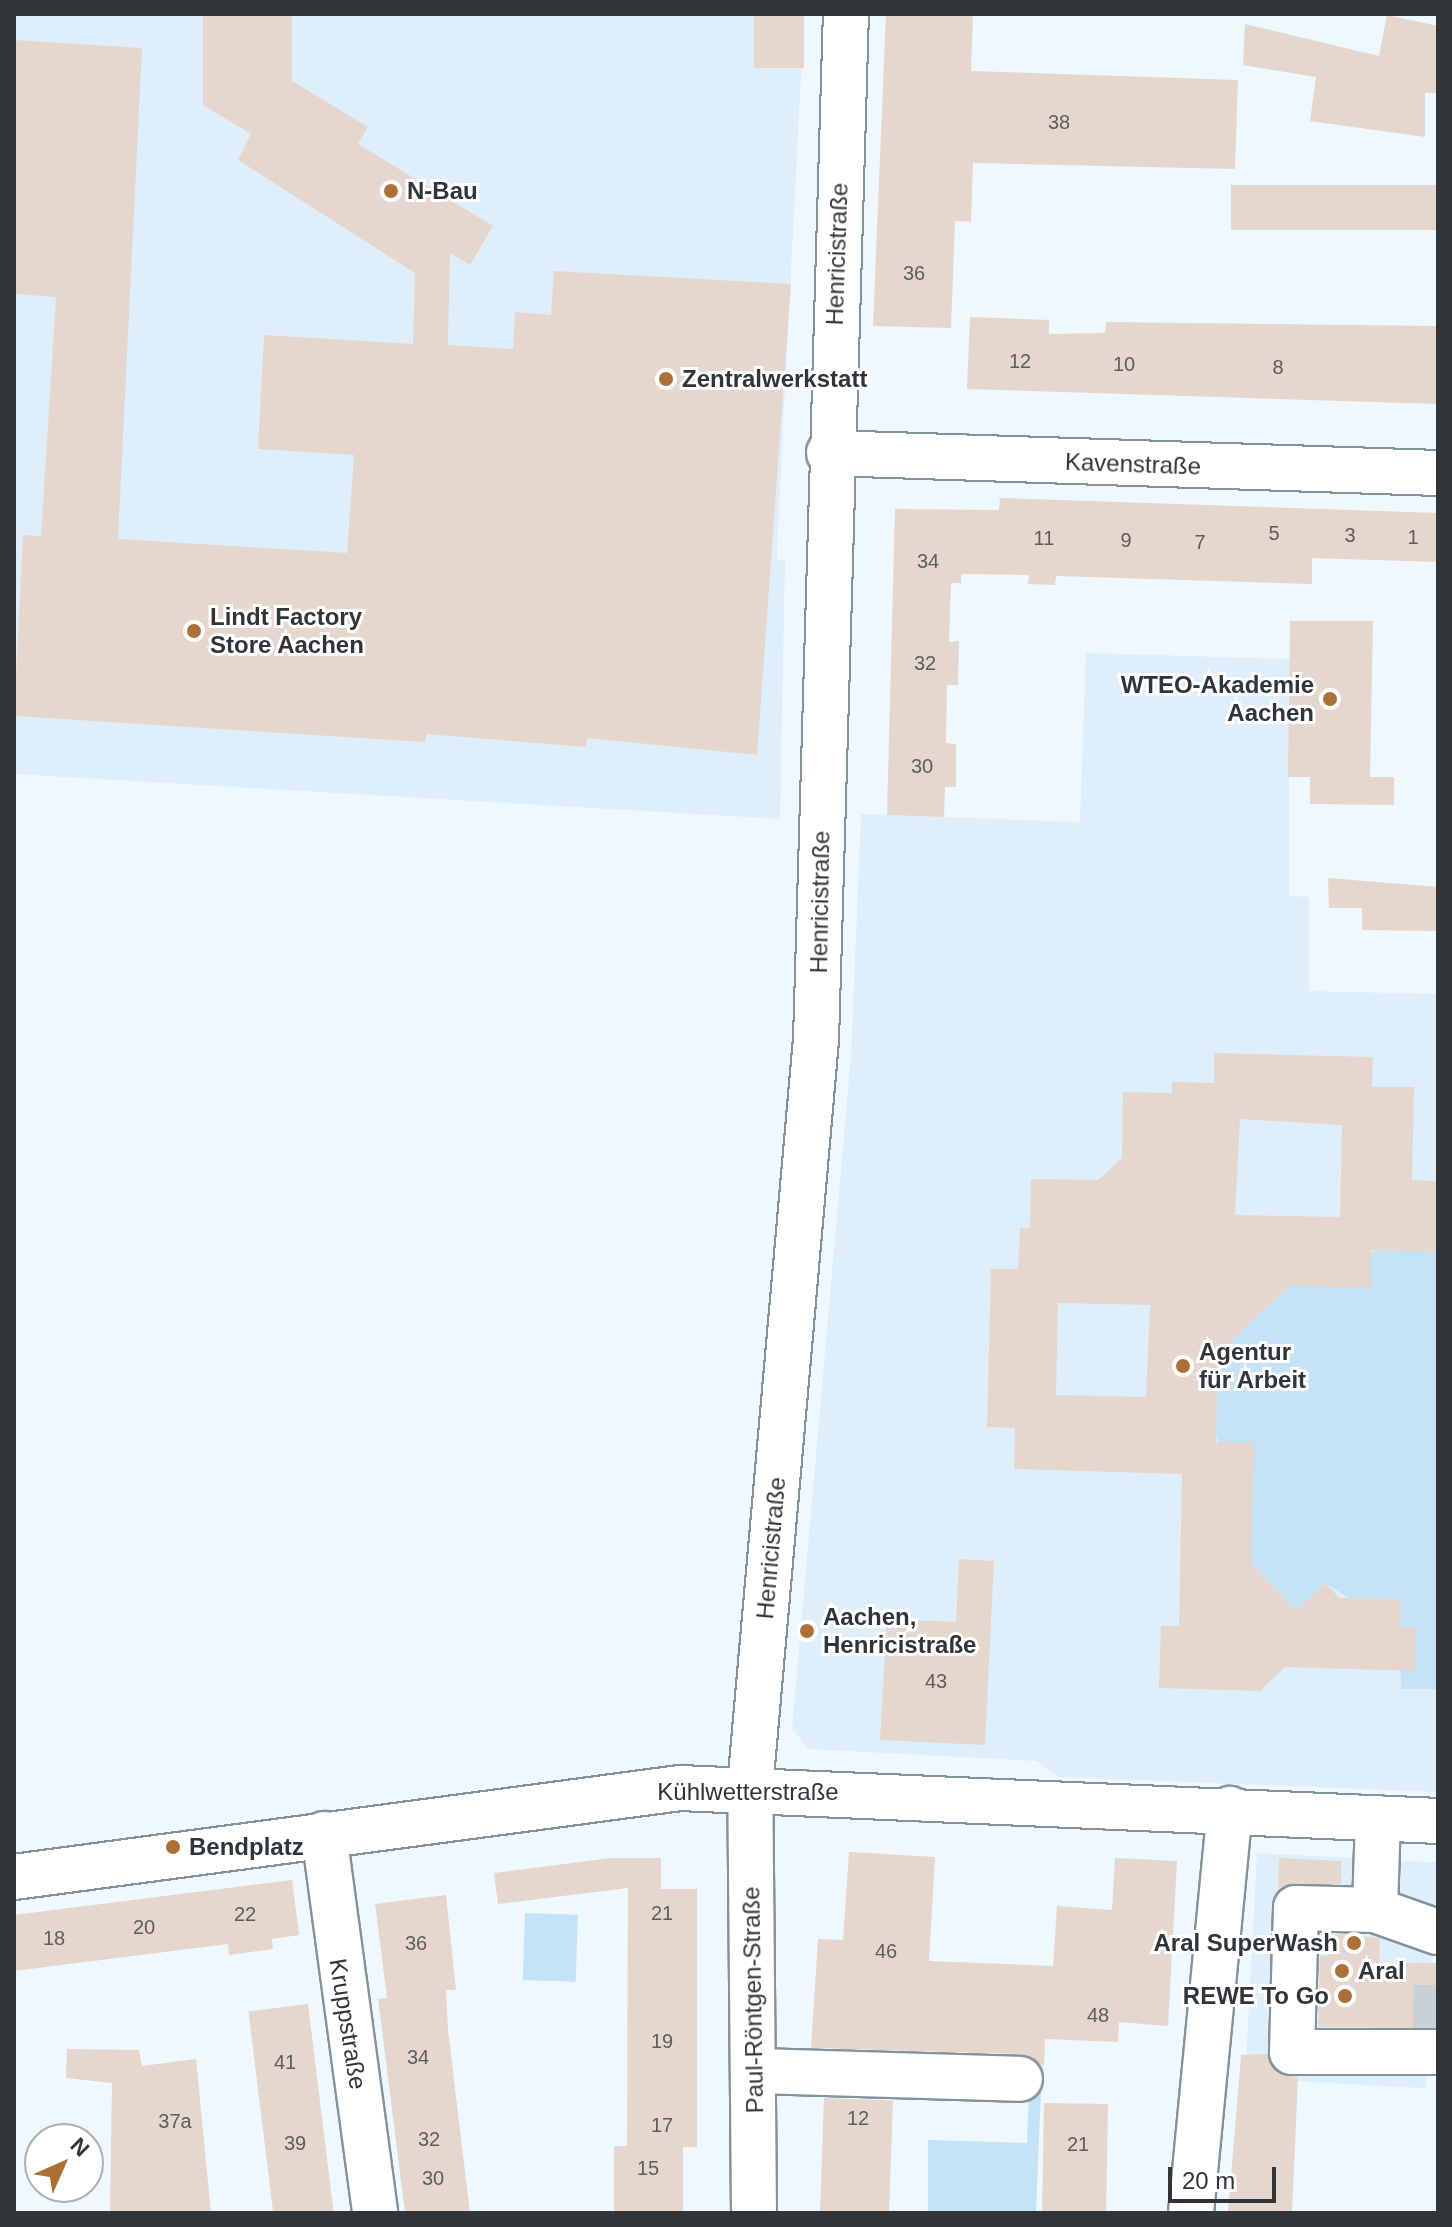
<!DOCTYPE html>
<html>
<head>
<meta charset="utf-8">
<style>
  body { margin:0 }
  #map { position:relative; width:1452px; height:2227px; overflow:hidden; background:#eef8fe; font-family:Arial,sans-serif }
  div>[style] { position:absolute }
  .built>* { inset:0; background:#deeffb; transform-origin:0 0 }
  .green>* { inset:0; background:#c4e3f7; transform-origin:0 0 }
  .building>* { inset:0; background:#e5d7cd; transform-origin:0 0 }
  .minor-tunnel>* { height:44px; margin-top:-22px; transform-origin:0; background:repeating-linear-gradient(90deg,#c8d1d7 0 44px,transparent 0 66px) }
  .roads { filter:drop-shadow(2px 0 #84929b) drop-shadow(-2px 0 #84929b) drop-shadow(0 2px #84929b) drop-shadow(0 -2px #84929b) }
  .minor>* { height:44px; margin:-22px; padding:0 22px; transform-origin:22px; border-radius:22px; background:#fff }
  .dots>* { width:22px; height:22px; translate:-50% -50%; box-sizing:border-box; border:4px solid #fff; border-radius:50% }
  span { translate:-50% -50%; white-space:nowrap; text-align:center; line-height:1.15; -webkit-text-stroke:6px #fff; paint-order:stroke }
  .number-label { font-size:20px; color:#5c5e5e }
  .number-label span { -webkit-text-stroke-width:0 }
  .poi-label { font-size:24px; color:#2f3539; font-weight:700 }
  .left { translate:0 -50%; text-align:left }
  .right { translate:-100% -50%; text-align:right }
  .street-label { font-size:24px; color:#2f3539 }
  .frame { position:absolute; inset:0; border:16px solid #2f3539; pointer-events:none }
  .north { position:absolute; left:24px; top:2123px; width:80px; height:80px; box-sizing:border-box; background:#fff; border:2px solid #acaeb0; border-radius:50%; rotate:45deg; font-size:22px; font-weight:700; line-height:32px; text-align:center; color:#2f3539 }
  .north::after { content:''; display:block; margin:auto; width:28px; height:36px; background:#ae6f35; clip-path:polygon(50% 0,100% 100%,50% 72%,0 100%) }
  .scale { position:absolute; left:1168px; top:2167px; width:108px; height:36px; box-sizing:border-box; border:4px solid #2f3539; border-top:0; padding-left:10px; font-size:24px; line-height:28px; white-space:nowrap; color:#2f3539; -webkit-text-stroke:6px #fff; paint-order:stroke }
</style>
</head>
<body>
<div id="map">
  <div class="built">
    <i style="clip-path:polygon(14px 14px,804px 14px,777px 549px,777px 560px,785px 560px,780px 819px,14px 774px)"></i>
    <i style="clip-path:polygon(1086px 653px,1289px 659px,1289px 896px,1309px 897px,1309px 991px,1438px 994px,1438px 1792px,1058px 1777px,1037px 1761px,809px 1749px,792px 1729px,851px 1056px,861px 814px,1080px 822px)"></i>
    <i style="left:1257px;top:1853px;width:181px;height:226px;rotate:3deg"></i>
  </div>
  <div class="green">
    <i style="clip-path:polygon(1379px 1249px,1438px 1252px,1438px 1689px,1401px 1689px,1400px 1630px,1325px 1583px,1292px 1616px,1292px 1606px,1251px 1564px,1216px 1435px,1218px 1354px,1289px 1286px)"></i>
    <i style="left:525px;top:1913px;width:53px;height:67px;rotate:2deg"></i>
    <i style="clip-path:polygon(1029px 2089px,1041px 2092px,1036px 2213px,928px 2213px,928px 2140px,1027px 2143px)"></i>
  </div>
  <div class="building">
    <i style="clip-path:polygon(203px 14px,292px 14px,292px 81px,368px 127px,358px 144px,493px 226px,470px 265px,450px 253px,448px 345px,513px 349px,515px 312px,551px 315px,554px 271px,791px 284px,757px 755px,587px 738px,586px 747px,426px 734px,425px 742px,14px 716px,23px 535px,41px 536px,56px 297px,14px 294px,14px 40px,142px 48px,118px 539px,347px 553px,354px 455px,258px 449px,264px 335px,413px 344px,415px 273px,238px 160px,251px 134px,203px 105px)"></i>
    <i style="left:754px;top:14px;width:50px;height:54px"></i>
    <i style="clip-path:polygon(886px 14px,973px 14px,971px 71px,1238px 80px,1235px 169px,973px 163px,971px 222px,955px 221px,951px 328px,873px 326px)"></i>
    <i style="clip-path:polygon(1387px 15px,1438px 26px,1438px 93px,1425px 93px,1425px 137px,1310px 121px,1316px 77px,1243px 65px,1245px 24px,1379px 56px)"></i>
    <i style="left:1438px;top:185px;width:45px;height:207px;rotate:90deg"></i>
    <i style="clip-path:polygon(970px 317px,1049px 320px,1049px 334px,1105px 333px,1106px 322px,1438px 326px,1438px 404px,967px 389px)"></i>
    <i style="clip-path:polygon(1000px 498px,1438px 513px,1438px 562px,1312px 558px,1312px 584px,1056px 576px,1055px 585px,1028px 584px,1029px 575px,961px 574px,961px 583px,951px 583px,950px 610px,949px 642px,959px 641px,958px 685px,947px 685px,946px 743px,956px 744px,956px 787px,945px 787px,944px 817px,887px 815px,895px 509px,999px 510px)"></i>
    <i style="clip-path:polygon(1290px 621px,1373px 621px,1370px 777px,1394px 777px,1394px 805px,1310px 804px,1310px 777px,1288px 777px)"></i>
    <i style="clip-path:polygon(1328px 878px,1438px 887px,1438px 931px,1362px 930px,1362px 908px,1329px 908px)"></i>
    <i style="clip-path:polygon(evenodd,1214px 1053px,1373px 1057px,1372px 1087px,1414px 1087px,1412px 1180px,1438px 1181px,1438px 1252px,1371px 1250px,1371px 1288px,1289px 1286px,1218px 1354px,1216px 1442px,1254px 1443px,1251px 1564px,1296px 1611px,1325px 1583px,1340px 1598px,1401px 1599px,1400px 1628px,1416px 1628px,1415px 1671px,1285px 1667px,1260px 1691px,1159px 1688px,1161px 1626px,1179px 1626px,1182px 1474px,1014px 1469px,1015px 1428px,987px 1427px,991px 1269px,1018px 1269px,1020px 1228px,1030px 1228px,1031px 1179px,1098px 1180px,1122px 1158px,1123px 1092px,1172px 1093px,1172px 1082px,1214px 1083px,1214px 1053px,1240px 1119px,1342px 1125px,1340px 1217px,1235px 1215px,1240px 1119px,1214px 1053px,1058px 1303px,1150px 1305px,1146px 1397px,1056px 1395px,1058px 1303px)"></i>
    <i style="clip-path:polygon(959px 1559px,994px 1561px,985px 1745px,880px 1740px,887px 1619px,956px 1622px)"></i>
    <i style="clip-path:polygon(849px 1852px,935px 1857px,929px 1961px,1053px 1966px,1057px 1906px,1112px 1910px,1115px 1858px,1177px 1861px,1168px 2026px,1119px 2022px,1118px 2042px,1045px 2039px,1044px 2066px,1021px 2054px,811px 2048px,818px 1939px,843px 1940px)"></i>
    <i style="clip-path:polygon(611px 1858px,661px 1858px,661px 1889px,697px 1889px,697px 2147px,683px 2147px,683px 2213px,614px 2213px,614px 2146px,627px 2146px,628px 1888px,498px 1904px,494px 1873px)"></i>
    <i style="clip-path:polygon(1279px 1858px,1341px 1861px,1341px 1884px,1278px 1887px)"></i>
    <i style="clip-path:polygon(292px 1880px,299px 1935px,272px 1939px,273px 1949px,229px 1955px,228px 1944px,14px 1971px,14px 1915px)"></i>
    <i style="clip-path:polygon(446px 1895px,456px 1990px,446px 1990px,448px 2030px,470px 2213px,405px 2213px,378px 1999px,387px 1998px,375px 1904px)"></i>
    <i style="clip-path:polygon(1329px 1934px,1380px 1938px,1379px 1963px,1438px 1963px,1438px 2028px,1318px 2027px,1320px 1956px,1329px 1956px)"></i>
    <i style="left:308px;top:2004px;width:211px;height:60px;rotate:83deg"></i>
    <i style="clip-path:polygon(67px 2049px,139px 2050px,142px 2066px,196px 2059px,211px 2213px,110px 2213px,112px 2083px,66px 2078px)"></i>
    <i style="clip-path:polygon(1268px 2054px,1279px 2073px,1298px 2077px,1292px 2213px,1228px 2213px,1241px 2055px)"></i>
    <i style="left:824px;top:2098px;width:69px;height:115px;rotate:2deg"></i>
    <i style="left:1044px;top:2103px;width:64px;height:110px;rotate:1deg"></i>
  </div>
  <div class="minor-tunnel">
    <i style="left:1435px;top:2029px;width:66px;rotate:-89.1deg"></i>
  </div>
  <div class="roads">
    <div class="minor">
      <i style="left:829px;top:453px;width:609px;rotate:1.88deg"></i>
      <i style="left:1378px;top:1818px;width:92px;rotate:91.9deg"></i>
      <i style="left:1375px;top:1910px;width:66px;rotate:19.5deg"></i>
      <i style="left:324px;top:1834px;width:382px;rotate:82.3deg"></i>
      <i style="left:14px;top:1877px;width:672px;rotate:-7.61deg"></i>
      <i style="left:680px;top:1788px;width:759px;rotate:2.49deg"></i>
      <i style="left:1375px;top:1910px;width:79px;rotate:-178.5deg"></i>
      <i style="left:1296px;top:1908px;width:144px;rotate:91.6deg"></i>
      <i style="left:1292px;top:2052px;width:143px"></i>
      <i style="left:755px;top:2071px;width:265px;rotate:1.7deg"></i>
      <i style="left:754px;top:2213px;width:425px;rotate:-90.5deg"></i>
      <i style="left:750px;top:1788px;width:751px;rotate:-84.96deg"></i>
      <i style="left:816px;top:1040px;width:1026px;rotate:-88.33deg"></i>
      <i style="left:1191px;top:2213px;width:406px;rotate:-84.5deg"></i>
    </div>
  </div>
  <div class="dots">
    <i style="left:391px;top:191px;background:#ae6f35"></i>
    <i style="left:666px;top:379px;background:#ae6f35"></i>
    <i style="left:194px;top:631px;background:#ae6f35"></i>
    <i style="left:1330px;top:699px;background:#ae6f35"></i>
    <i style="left:1183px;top:1366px;background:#ae6f35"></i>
    <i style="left:807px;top:1631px;background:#ae6f35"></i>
    <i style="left:173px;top:1847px;background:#ae6f35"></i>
    <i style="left:1354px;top:1943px;background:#ae6f35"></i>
    <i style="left:1342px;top:1971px;background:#ae6f35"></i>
    <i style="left:1345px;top:1996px;background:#ae6f35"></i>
  </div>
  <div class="number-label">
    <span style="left:1059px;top:122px">38</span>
    <span style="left:914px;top:273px">36</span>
    <span style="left:1020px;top:361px">12</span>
    <span style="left:1124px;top:364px">10</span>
    <span style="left:1278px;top:367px">8</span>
    <span style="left:1274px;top:533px">5</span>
    <span style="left:1350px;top:535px">3</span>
    <span style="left:1413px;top:537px">1</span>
    <span style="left:1044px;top:538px">11</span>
    <span style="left:1126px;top:540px">9</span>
    <span style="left:1200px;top:542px">7</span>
    <span style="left:928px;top:561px">34</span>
    <span style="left:925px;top:663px">32</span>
    <span style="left:922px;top:766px">30</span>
    <span style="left:936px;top:1681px">43</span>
    <span style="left:662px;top:1913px">21</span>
    <span style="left:245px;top:1914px">22</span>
    <span style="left:144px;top:1927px">20</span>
    <span style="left:54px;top:1938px">18</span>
    <span style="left:416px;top:1943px">36</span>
    <span style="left:886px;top:1951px">46</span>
    <span style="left:1098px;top:2015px">48</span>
    <span style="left:662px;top:2041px">19</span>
    <span style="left:418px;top:2057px">34</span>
    <span style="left:285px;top:2062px">41</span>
    <span style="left:858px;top:2118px">12</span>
    <span style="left:175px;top:2121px">37a</span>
    <span style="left:662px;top:2125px">17</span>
    <span style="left:429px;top:2139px">32</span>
    <span style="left:295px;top:2143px">39</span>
    <span style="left:1078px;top:2144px">21</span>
    <span style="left:648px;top:2168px">15</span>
    <span style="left:433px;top:2178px">30</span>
  </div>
  <div class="poi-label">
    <span class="left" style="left:407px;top:191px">N-Bau</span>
    <span class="left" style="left:682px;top:379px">Zentralwerkstatt</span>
    <span class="left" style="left:210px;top:631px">Lindt Factory<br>Store Aachen</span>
    <span class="right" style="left:1314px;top:699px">WTEO-Akademie<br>Aachen</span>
    <span class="left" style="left:1199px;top:1366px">Agentur<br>für Arbeit</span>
    <span class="left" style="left:823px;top:1631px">Aachen,<br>Henricistraße</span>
    <span class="left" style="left:189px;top:1847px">Bendplatz</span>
    <span class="right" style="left:1338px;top:1943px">Aral SuperWash</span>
    <span class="left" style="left:1358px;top:1971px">Aral</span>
    <span class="right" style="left:1329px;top:1996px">REWE To Go</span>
  </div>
  <div class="street-label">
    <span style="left:837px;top:254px;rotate:-88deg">Henricistraße</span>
    <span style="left:1133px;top:464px;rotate:2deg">Kavenstraße</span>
    <span style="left:820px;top:902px;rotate:-89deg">Henricistraße</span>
    <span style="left:771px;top:1548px;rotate:-85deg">Henricistraße</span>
    <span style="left:748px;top:1792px">Kühlwetterstraße</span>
    <span style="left:753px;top:2000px;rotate:-91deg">Paul-Röntgen-Straße</span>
    <span style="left:348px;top:2024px;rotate:81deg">Kruppstraße</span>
  </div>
  <div class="frame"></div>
  <div class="north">N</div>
  <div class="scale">20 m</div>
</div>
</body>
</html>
